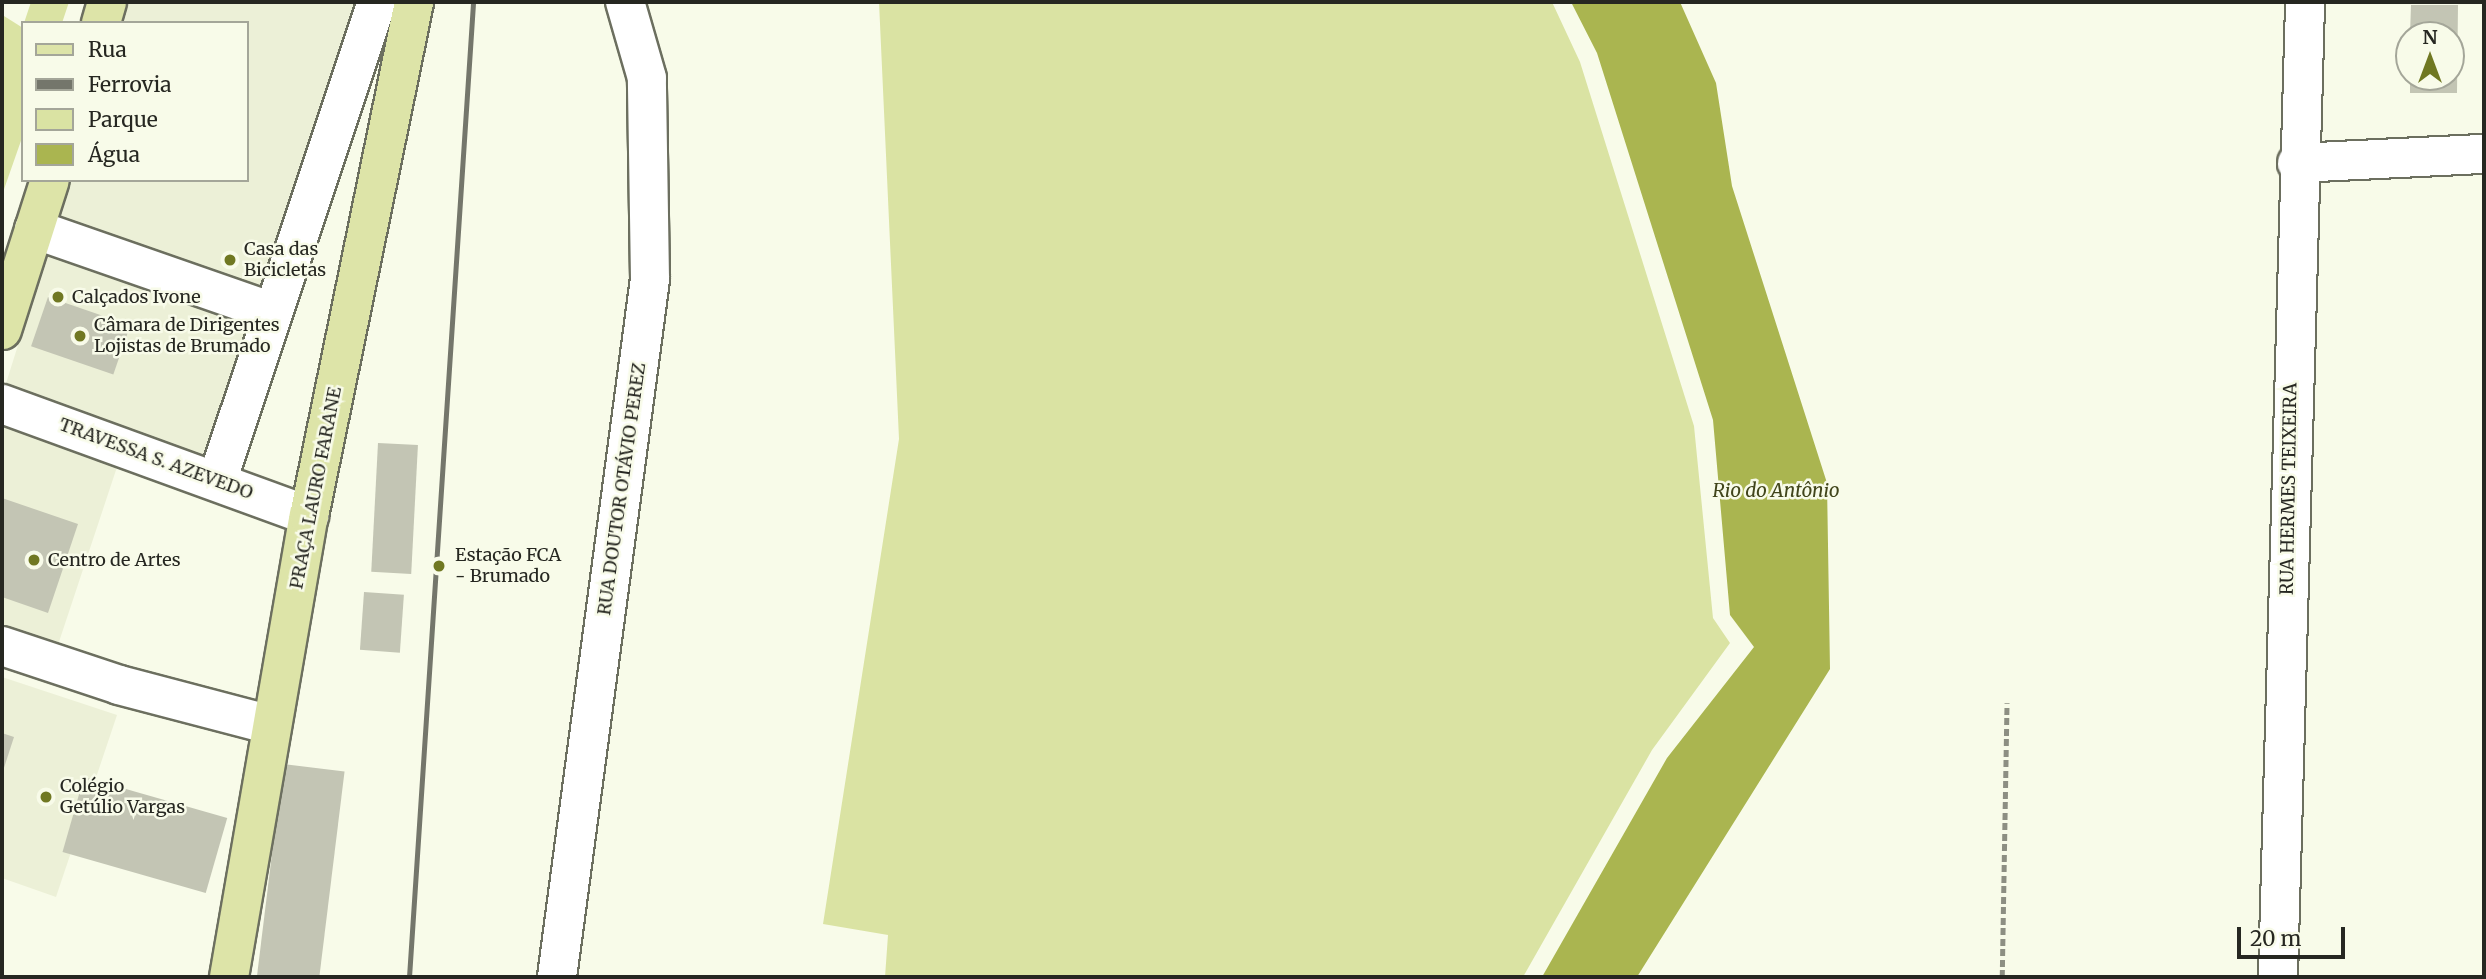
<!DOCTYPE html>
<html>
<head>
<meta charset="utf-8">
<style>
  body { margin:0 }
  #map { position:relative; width:2486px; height:979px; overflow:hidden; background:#f8fbe9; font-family:Merriweather,serif }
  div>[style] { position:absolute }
  .built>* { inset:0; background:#ecf0d7 }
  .green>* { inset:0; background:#dae3a3 }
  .water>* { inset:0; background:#aab550 }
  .building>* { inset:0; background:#c3c5b4; transform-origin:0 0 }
  .path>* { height:4.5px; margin-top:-2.25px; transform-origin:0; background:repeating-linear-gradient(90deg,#8d8f83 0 7px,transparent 0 10.5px) }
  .roads { filter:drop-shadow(2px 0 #6c6f5f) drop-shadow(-2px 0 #6c6f5f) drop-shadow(0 2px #6c6f5f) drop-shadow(0 -2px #6c6f5f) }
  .minor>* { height:38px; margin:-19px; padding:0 19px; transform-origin:19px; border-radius:19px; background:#fff }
  .major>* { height:38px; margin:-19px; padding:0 19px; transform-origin:19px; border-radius:19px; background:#dde4a8 }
  .rail>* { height:5px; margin:-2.5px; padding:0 2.5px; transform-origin:2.5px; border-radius:2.5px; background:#74766b }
  .dots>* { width:19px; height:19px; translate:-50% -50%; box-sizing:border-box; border:4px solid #f8fbe9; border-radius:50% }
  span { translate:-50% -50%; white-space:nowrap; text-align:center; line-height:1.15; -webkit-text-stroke:5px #f8fbe9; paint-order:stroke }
  .poi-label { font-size:18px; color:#262721 }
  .left { translate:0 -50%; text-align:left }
  .street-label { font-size:18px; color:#262721 }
  .water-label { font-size:19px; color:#41451b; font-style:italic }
  .frame { position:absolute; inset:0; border:4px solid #262721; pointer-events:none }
  .legend { position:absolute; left:21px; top:21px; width:228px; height:161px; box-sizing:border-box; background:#f8fbe9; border:2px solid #a4a699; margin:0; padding:9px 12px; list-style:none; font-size:21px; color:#262721 }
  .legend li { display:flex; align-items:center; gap:14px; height:35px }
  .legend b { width:35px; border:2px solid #a4a699 }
  .north { position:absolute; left:2395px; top:21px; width:70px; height:70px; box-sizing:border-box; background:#f8fbe9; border:2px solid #a4a699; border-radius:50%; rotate:0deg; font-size:19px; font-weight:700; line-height:28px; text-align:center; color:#262721 }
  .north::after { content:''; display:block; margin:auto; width:24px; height:32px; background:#707822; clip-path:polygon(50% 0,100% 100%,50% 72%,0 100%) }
  .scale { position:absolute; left:2237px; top:927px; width:108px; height:32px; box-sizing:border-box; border:4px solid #262721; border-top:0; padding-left:9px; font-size:21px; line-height:24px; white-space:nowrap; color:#262721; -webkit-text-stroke:5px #f8fbe9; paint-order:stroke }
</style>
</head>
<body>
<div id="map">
  <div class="built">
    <i style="clip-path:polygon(126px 2px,355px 2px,196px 495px,117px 467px,51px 666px,2px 650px,2px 396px,70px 180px,247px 180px,247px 23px,120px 23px)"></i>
    <i style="clip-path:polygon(2px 677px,117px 715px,56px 897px,2px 878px)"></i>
  </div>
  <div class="green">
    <i style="clip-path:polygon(31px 2px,69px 2px,62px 23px,24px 23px)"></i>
    <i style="clip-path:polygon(879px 2px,1552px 2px,1580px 62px,1694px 426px,1713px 618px,1730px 643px,1652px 750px,1523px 977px,885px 977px,888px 935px,823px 924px,899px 439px)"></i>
    <i style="clip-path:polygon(4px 16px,23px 28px,23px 135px,2px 195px)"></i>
  </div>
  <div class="water">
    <i style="clip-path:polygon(1571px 2px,1680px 2px,1716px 83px,1732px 186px,1827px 483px,1830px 669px,1637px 977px,1542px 977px,1667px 758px,1754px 647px,1730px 615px,1713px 420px,1597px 53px)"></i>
  </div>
  <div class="building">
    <i style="clip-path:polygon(2411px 5px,2458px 5px,2457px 93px,2410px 93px,2410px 77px,2451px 77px,2451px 35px,2410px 35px)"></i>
    <i style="left:48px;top:297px;width:87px;height:52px;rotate:19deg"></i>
    <i style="left:378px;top:443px;width:40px;height:129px;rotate:3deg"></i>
    <i style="clip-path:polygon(2px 498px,78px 524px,48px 613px,2px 597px)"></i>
    <i style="left:364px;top:592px;width:40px;height:58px;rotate:4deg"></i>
    <i style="clip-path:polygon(2px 733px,14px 737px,2px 774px)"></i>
    <i style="left:283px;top:764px;width:62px;height:215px;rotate:7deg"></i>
    <i style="left:84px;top:777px;width:149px;height:78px;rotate:16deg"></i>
  </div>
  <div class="path">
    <i style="left:2002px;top:977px;width:274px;rotate:-89deg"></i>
  </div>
  <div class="roads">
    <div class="minor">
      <i style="left:2297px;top:163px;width:187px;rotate:-2.8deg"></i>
      <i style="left:34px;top:229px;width:253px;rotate:19.2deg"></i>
      <i style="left:2px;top:404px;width:327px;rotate:20deg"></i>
      <i style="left:217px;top:481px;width:505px;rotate:-71.53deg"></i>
      <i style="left:2px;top:646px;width:123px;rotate:18.4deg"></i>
      <i style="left:119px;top:685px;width:158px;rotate:14.7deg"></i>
      <i style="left:557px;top:977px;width:704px;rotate:-82.41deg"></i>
      <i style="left:650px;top:279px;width:201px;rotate:-90.9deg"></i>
      <i style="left:647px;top:78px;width:79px;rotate:-106.1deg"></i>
      <i style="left:2278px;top:977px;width:975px;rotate:-88.41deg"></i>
    </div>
    <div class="major">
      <i style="left:101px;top:23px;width:22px;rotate:-74deg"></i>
      <i style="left:2px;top:330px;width:157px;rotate:-72.3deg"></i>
      <i style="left:229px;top:977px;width:468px;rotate:-80.2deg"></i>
      <i style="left:309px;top:516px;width:525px;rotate:-78.45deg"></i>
    </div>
  </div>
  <div class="rail">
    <i style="left:409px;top:977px;width:977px;rotate:-86.24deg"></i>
  </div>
  <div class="dots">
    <i style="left:230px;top:260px;background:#707822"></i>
    <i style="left:58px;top:297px;background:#707822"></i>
    <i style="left:80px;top:336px;background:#707822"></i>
    <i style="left:34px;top:560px;background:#707822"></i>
    <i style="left:439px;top:566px;background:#707822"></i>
    <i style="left:46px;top:797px;background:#707822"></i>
  </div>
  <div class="poi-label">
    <span class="left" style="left:244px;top:260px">Casa das<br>Bicicletas</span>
    <span class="left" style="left:72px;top:297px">Calçados Ivone</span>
    <span class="left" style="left:94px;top:336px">Câmara de Dirigentes<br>Lojistas de Brumado</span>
    <span class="left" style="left:455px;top:566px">Estação FCA<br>- Brumado</span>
    <span class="left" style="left:48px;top:560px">Centro de Artes</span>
    <span class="left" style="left:60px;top:797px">Colégio<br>Getúlio Vargas</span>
  </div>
  <div class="street-label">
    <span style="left:156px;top:459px;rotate:20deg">TRAVESSA S. AZEVEDO</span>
    <span style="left:316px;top:488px;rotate:-79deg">PRAÇA LAURO FARANE</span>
    <span style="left:622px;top:489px;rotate:-82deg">RUA DOUTOR OTÁVIO PEREZ</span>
    <span style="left:2289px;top:489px;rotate:-89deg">RUA HERMES TEIXEIRA</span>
  </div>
  <div class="water-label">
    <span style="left:1776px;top:491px">Rio do Antônio</span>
  </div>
  <div class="frame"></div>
  <ul class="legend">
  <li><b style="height:9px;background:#dde4a8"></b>Rua</li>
  <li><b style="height:9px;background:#74766b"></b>Ferrovia</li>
  <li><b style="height:19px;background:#dae3a3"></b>Parque</li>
  <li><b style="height:19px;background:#aab550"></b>Água</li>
  </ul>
  <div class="north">N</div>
  <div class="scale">20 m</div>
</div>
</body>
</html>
